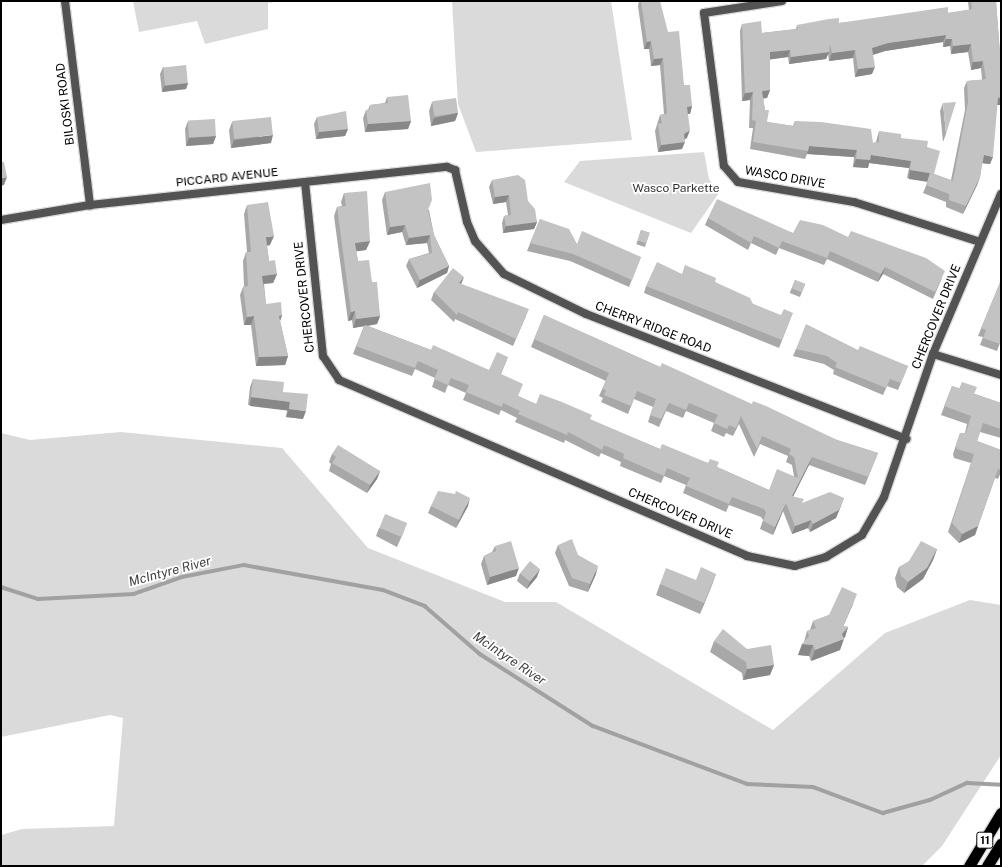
<!DOCTYPE html>
<html>
<head>
<meta charset="utf-8">
<style>
  body { margin:0 }
  #map { position:relative; width:1002px; height:867px; overflow:hidden; background:#fff; font-family:"Public Sans",sans-serif }
  div>[style] { position:absolute }
  .green>* { inset:0; background:#dadada }
  .stream>* { height:3.5px; margin:-1.75px; padding:0 1.75px; transform-origin:1.75px; border-radius:1.75px; background:#a1a1a1 }
  .roads { filter:drop-shadow(1px 0 #dbdbdb) drop-shadow(-1px 0 #dbdbdb) drop-shadow(0 1px #dbdbdb) drop-shadow(0 -1px #dbdbdb) }
  .minor>* { height:8px; margin:-4px; padding:0 4px; transform-origin:4px; border-radius:4px; background:#535353 }
  .trunk>* { height:11px; margin:-5.5px; padding:0 5.5px; transform-origin:5.5px; border-radius:5.5px; background:#000 }
  .wall>* { inset:0; background:#a8a8a8; transform-origin:0 0 }
  .shaded-wall>* { inset:0; background:#888; transform-origin:0 0 }
  .building>* { inset:0; background:#c3c3c3; transform-origin:0 0 }
  span { translate:-50% -50%; white-space:nowrap; text-align:center; line-height:1.15; -webkit-text-stroke:3.5px #fff; paint-order:stroke }
  .shield-label span { padding:1px 3px; background:#fff; border:1px solid; border-radius:3px; -webkit-text-stroke-width:0 }
  .shield-label { font-size:11px; color:#000; font-weight:700 }
  .street-label { font-size:12px; color:#000 }
  .park-label { font-size:12px; color:#313131 }
  .water-label { font-size:13px; color:#424242; font-style:italic }
  .frame { position:absolute; inset:0; border:2px solid #000; pointer-events:none }
</style>
</head>
<body>
<div id="map">
  <div class="green">
    <i style="clip-path:polygon(133px 1px,279px 1px,268px 3px,268px 29px,205px 44px,197px 21px,139px 32px)"></i>
    <i style="clip-path:polygon(452px 1px,611px 1px,632px 140px,476px 152px,458px 104px)"></i>
    <i style="clip-path:polygon(704px 152px,709px 179px,719px 193px,691px 233px,564px 182px,580px 161px)"></i>
    <i style="clip-path:polygon(121px 432px,282px 448px,368px 548px,505px 602px,556px 602px,773px 730px,885px 633px,970px 600px,1001px 605px,1001px 755px,942px 846px,922px 866px,1px 866px,1px 835px,22px 829px,114px 826px,123px 718px,110px 715px,1px 737px,1px 433px,30px 440px)"></i>
  </div>
  <div class="stream">
    <i style="left:1px;top:587px;width:39px;rotate:18deg"></i>
    <i style="left:38px;top:599px;width:96px;rotate:-3deg"></i>
    <i style="left:134px;top:594px;width:51px;rotate:-19.5deg"></i>
    <i style="left:182px;top:577px;width:63px;rotate:-11deg"></i>
    <i style="left:244px;top:565px;width:141px;rotate:10.2deg"></i>
    <i style="left:383px;top:590px;width:45px;rotate:20.9deg"></i>
    <i style="left:425px;top:606px;width:73px;rotate:41.1deg"></i>
    <i style="left:480px;top:654px;width:134px;rotate:32.5deg"></i>
    <i style="left:593px;top:726px;width:165px;rotate:20.6deg"></i>
    <i style="left:747px;top:784px;width:66px;rotate:2.6deg"></i>
    <i style="left:813px;top:787px;width:75px;rotate:20.4deg"></i>
    <i style="left:883px;top:813px;width:49px;rotate:-15.5deg"></i>
    <i style="left:930px;top:800px;width:41px;rotate:-24.7deg"></i>
    <i style="left:967px;top:783px;width:34px;rotate:3deg"></i>
  </div>
  <div class="roads">
    <div class="minor">
      <i style="left:65px;top:1px;width:206px;rotate:83deg"></i>
      <i style="left:782px;top:1px;width:79px;rotate:171.3deg"></i>
      <i style="left:704px;top:13px;width:154px;rotate:82.6deg"></i>
      <i style="left:724px;top:166px;width:21px;rotate:49deg"></i>
      <i style="left:738px;top:182px;width:118px;rotate:9.8deg"></i>
      <i style="left:854px;top:202px;width:132px;rotate:17.6deg"></i>
      <i style="left:305px;top:182px;width:175px;rotate:84.1deg"></i>
      <i style="left:323px;top:356px;width:29px;rotate:56deg"></i>
      <i style="left:339px;top:380px;width:444px;rotate:23.3deg"></i>
      <i style="left:747px;top:556px;width:49px;rotate:11.8deg"></i>
      <i style="left:795px;top:566px;width:32px;rotate:-16deg"></i>
      <i style="left:826px;top:557px;width:42px;rotate:-31.4deg"></i>
      <i style="left:862px;top:535px;width:44px;rotate:-59.9deg"></i>
      <i style="left:884px;top:497px;width:151px;rotate:-71.1deg"></i>
      <i style="left:933px;top:354px;width:174px;rotate:-67deg"></i>
      <i style="left:1px;top:220px;width:90px;rotate:-9.6deg"></i>
      <i style="left:90px;top:205px;width:359px;rotate:-6.1deg"></i>
      <i style="left:447px;top:167px;width:9px;rotate:21deg"></i>
      <i style="left:455px;top:170px;width:53px;rotate:77deg"></i>
      <i style="left:467px;top:222px;width:21px;rotate:67deg"></i>
      <i style="left:475px;top:241px;width:44px;rotate:48.7deg"></i>
      <i style="left:504px;top:274px;width:91px;rotate:26deg"></i>
      <i style="left:586px;top:314px;width:344px;rotate:21.3deg"></i>
      <i style="left:933px;top:354px;width:71px;rotate:17.2deg"></i>
    </div>
    <div class="trunk">
      <i style="left:969px;top:866px;width:62px;rotate:-58.9deg"></i>
      <i style="left:987px;top:866px;width:26px;rotate:-58deg"></i>
    </div>
  </div>
  <div class="wall">
    <i style="clip-path:polygon(639px 1px,641px 1px,668px 32px,684px 85px,692px 106px,690px 114px,688px 114px,687px 138px,685px 139px,682px 149px,658px 152px,655px 131px,660px 115px,664px 114px,660px 65px,651px 66px,649px 49px,644px 49px,638px 6px)"></i>
    <i style="clip-path:polygon(evenodd,968px 1px,996px 1px,1001px 67px,1001px 105px,997px 105px,990px 164px,982px 163px,980px 177px,977px 185px,963px 214px,946px 207px,946px 202px,923px 193px,928px 181px,907px 178px,909px 168px,869px 163px,868px 168px,853px 167px,854px 157px,807px 154px,805px 159px,750px 149px,753px 128px,749px 128px,750px 100px,742px 101px,740px 31px,742px 24px,762px 33px,796px 29px,797px 25px,839px 23px,948px 13px,969px 10px,968px 1px,943px 42px,943px 47px,950px 46px,951px 54px,968px 52px,971px 70px,981px 68px,982px 80px,967px 81px,964px 88px,965px 110px,951px 180px,934px 174px,927px 147px,879px 131px,877px 138px,876px 142px,873px 143px,795px 121px,793px 126px,767px 122px,763px 98px,767px 98px,770px 90px,770px 59px,788px 57px,789px 64px,826px 59px,828px 54px,829px 61px,853px 58px,855px 77px,872px 74px,873px 55px,885px 51px,943px 42px)"></i>
    <i style="clip-path:polygon(163px 67px,188px 83px,186px 89px,162px 92px,160px 74px)"></i>
    <i style="clip-path:polygon(387px 97px,411px 121px,408px 129px,365px 132px,363px 118px,366px 110px,368px 110px,370px 105px,385px 103px)"></i>
    <i style="clip-path:polygon(432px 102px,458px 113px,455px 121px,431px 126px,429px 111px)"></i>
    <i style="clip-path:polygon(943px 103px,946px 134px,943px 142px,940px 111px)"></i>
    <i style="clip-path:polygon(317px 117px,348px 129px,345px 136px,316px 139px,314px 124px)"></i>
    <i style="clip-path:polygon(188px 121px,216px 136px,213px 144px,186px 146px,185px 129px)"></i>
    <i style="clip-path:polygon(232px 122px,271px 143px,231px 148px,229px 130px)"></i>
    <i style="clip-path:polygon(492px 180px,528px 201px,537px 222px,534px 229px,503px 233px,502px 223px,504px 216px,508px 215px,506px 202px,493px 204px,489px 187px)"></i>
    <i style="clip-path:polygon(385px 192px,429px 210px,434px 235px,449px 266px,447px 273px,417px 288px,406px 266px,409px 259px,429px 253px,427px 243px,406px 245px,402px 232px,387px 235px,382px 200px)"></i>
    <i style="clip-path:polygon(344px 193px,370px 241px,366px 250px,356px 251px,358px 261px,372px 282px,380px 316px,377px 324px,368px 326px,431px 350px,489px 370px,508px 357px,501px 374px,518px 396px,536px 404px,590px 420px,660px 449px,708px 463px,717px 467px,769px 490px,794px 476px,792px 465px,786px 462px,788px 456px,760px 444px,754px 457px,739px 424px,733px 436px,726px 433px,724px 437px,711px 431px,714px 423px,686px 411px,683px 418px,666px 411px,659px 427px,648px 422px,653px 407px,634px 399px,628px 414px,601px 402px,603px 398px,599px 396px,606px 381px,531px 347px,544px 315px,660px 367px,837px 440px,878px 453px,865px 485px,809px 465px,793px 497px,802px 503px,841px 506px,836px 518px,810px 532px,808px 528px,792px 534px,783px 511px,773px 535px,760px 529px,763px 520px,761px 517px,729px 505px,726px 512px,683px 493px,686px 485px,664px 476px,661px 483px,620px 466px,621px 462px,601px 453px,599px 457px,565px 440px,564px 443px,515px 422px,517px 418px,501px 410px,499px 415px,463px 400px,466px 393px,448px 385px,445px 393px,432px 387px,435px 378px,415px 369px,412px 376px,353px 354px,364px 326px,353px 328px,352px 320px,348px 321px,334px 216px,337px 207px,342px 206px,341px 202px)"></i>
    <i style="clip-path:polygon(247px 205px,270px 245px,267px 246px,269px 261px,277px 274px,273px 283px,264px 284px,266px 304px,282px 315px,280px 321px,288px 356px,285px 365px,256px 366px,251px 325px,244px 325px,240px 295px,243px 287px,244px 286px,243px 261px,246px 252px,247px 252px,244px 214px)"></i>
    <i style="clip-path:polygon(708px 218px,793px 233px,848px 237px,942px 278px,933px 299px,883px 274px,878px 282px,827px 259px,824px 265px,779px 248px,776px 255px,751px 243px,748px 250px,705px 225px)"></i>
    <i style="clip-path:polygon(540px 219px,577px 244px,641px 257px,629px 287px,570px 261px,527px 251px)"></i>
    <i style="left:641px;top:230px;width:9px;height:15px;rotate:18deg"></i>
    <i style="clip-path:polygon(682px 274px,715px 282px,753px 304px,790px 320px,779px 348px,644px 293px,646px 286px)"></i>
    <i style="clip-path:polygon(464px 277px,461px 284px,526px 316px,513px 346px,455px 319px,454px 322px,431px 300px,434px 292px)"></i>
    <i style="left:795px;top:280px;width:11px;height:14px;rotate:22deg"></i>
    <i style="clip-path:polygon(1001px 280px,1001px 343px,1000px 343px,997px 351px,980px 345px,983px 337px,978px 336px)"></i>
    <i style="clip-path:polygon(796px 349px,858px 350px,908px 366px,898px 390px,887px 386px,883px 395px,833px 374px,834px 370px,824px 364px,793px 356px)"></i>
    <i style="clip-path:polygon(253px 379px,283px 392px,303px 419px,286px 417px,287px 410px,248px 405px,250px 387px)"></i>
    <i style="clip-path:polygon(952px 386px,1001px 403px,1001px 438px,980px 432px,977px 441px,1001px 450px,1001px 472px,998px 479px,995px 478px,975px 535px,959px 543px,948px 532px,971px 463px,954px 458px,953px 454px,960px 433px,965px 433px,967px 424px,941px 415px)"></i>
    <i style="clip-path:polygon(332px 454px,380px 471px,377px 479px,367px 493px,329px 471px,331px 464px,329px 462px)"></i>
    <i style="clip-path:polygon(431px 506px,468px 506px,456px 528px,428px 513px)"></i>
    <i style="clip-path:polygon(379px 528px,404px 531px,397px 547px,376px 536px)"></i>
    <i style="clip-path:polygon(558px 545px,578px 555px,596px 574px,588px 592px,569px 586px,555px 553px)"></i>
    <i style="clip-path:polygon(495px 546px,516px 576px,487px 585px,481px 564px,484px 556px,492px 552px)"></i>
    <i style="clip-path:polygon(937px 549px,933px 560px,923px 579px,904px 593px,897px 587px,895px 578px,899px 567px)"></i>
    <i style="clip-path:polygon(520px 573px,537px 577px,527px 589px,517px 581px)"></i>
    <i style="clip-path:polygon(716px 574px,700px 614px,656px 595px,660px 584px,696px 580px)"></i>
    <i style="clip-path:polygon(853px 604px,843px 626px,848px 627px,845px 637px,843px 639px,840px 650px,811px 661px,809px 656px,798px 655px,804px 642px,807px 631px,810px 630px,813px 621px,829px 615px)"></i>
    <i style="clip-path:polygon(714px 641px,747px 649px,774px 665px,770px 675px,743px 680px,742px 673px,710px 652px)"></i>
  </div>
  <div class="shaded-wall">
    <i style="clip-path:polygon(946px 35px,943px 42px,885px 51px,869px 56px,872px 48px,888px 43px)"></i>
    <i style="clip-path:polygon(946px 39px,952px 39px,950px 46px,943px 47px)"></i>
    <i style="clip-path:polygon(651px 41px,649px 49px,644px 49px,647px 42px)"></i>
    <i style="clip-path:polygon(971px 44px,968px 52px,951px 54px,953px 46px)"></i>
    <i style="clip-path:polygon(790px 50px,788px 57px,767px 60px,770px 52px)"></i>
    <i style="clip-path:polygon(855px 50px,853px 58px,829px 61px,832px 53px)"></i>
    <i style="clip-path:polygon(829px 52px,826px 59px,789px 64px,791px 57px)"></i>
    <i style="clip-path:polygon(663px 58px,660px 65px,651px 66px,654px 59px)"></i>
    <i style="clip-path:polygon(983px 61px,981px 68px,971px 70px,973px 62px)"></i>
    <i style="clip-path:polygon(875px 67px,872px 74px,855px 77px,858px 69px)"></i>
    <i style="clip-path:polygon(188px 83px,186px 89px,162px 92px,164px 86px)"></i>
    <i style="clip-path:polygon(770px 90px,767px 98px,760px 99px,762px 91px)"></i>
    <i style="clip-path:polygon(753px 92px,750px 100px,742px 101px,745px 93px)"></i>
    <i style="clip-path:polygon(1001px 97px,1001px 105px,995px 105px,998px 98px)"></i>
    <i style="clip-path:polygon(692px 106px,690px 114px,684px 114px,687px 107px)"></i>
    <i style="clip-path:polygon(458px 113px,455px 121px,431px 126px,434px 118px)"></i>
    <i style="clip-path:polygon(411px 121px,408px 129px,365px 132px,368px 124px)"></i>
    <i style="clip-path:polygon(348px 129px,345px 136px,316px 139px,319px 132px)"></i>
    <i style="clip-path:polygon(690px 130px,687px 138px,681px 141px,684px 134px)"></i>
    <i style="clip-path:polygon(273px 135px,271px 143px,231px 148px,234px 140px)"></i>
    <i style="clip-path:polygon(216px 136px,213px 144px,186px 146px,189px 138px)"></i>
    <i style="clip-path:polygon(685px 142px,682px 149px,658px 152px,661px 145px)"></i>
    <i style="clip-path:polygon(809px 146px,857px 150px,854px 157px,807px 154px)"></i>
    <i style="clip-path:polygon(871px 155px,911px 161px,909px 168px,869px 163px,868px 168px,853px 167px,856px 159px)"></i>
    <i style="clip-path:polygon(984px 155px,993px 157px,990px 164px,981px 163px)"></i>
    <i style="left:910px;top:170px;width:20px;height:9px;rotate:9deg"></i>
    <i style="clip-path:polygon(7px 177px,4px 185px,1px 186px,1px 178px)"></i>
    <i style="clip-path:polygon(980px 177px,977px 185px,963px 214px,966px 206px)"></i>
    <i style="clip-path:polygon(509px 195px,506px 202px,493px 204px,495px 197px)"></i>
    <i style="clip-path:polygon(537px 222px,534px 229px,503px 233px,506px 226px)"></i>
    <i style="clip-path:polygon(405px 225px,402px 232px,387px 235px,390px 227px)"></i>
    <i style="clip-path:polygon(430px 235px,427px 243px,406px 245px,409px 238px)"></i>
    <i style="clip-path:polygon(274px 236px,270px 245px,262px 246px,266px 237px)"></i>
    <i style="clip-path:polygon(370px 241px,366px 250px,352px 252px,355px 243px)"></i>
    <i style="clip-path:polygon(449px 266px,447px 273px,417px 288px,420px 280px)"></i>
    <i style="clip-path:polygon(885px 267px,883px 274px,878px 282px,881px 274px)"></i>
    <i style="clip-path:polygon(277px 274px,273px 283px,259px 284px,262px 276px)"></i>
    <i style="clip-path:polygon(464px 277px,461px 284px,459px 283px)"></i>
    <i style="clip-path:polygon(355px 311px,352px 320px,348px 321px,351px 312px)"></i>
    <i style="clip-path:polygon(282px 315px,279px 324px,279px 316px)"></i>
    <i style="clip-path:polygon(254px 316px,251px 325px,244px 325px,247px 317px)"></i>
    <i style="clip-path:polygon(380px 316px,377px 324px,353px 328px,356px 319px)"></i>
    <i style="clip-path:polygon(288px 356px,285px 365px,256px 366px,259px 357px)"></i>
    <i style="left:251px;top:397px;width:39px;height:9px;rotate:7deg"></i>
    <i style="clip-path:polygon(289px 409px,306px 411px,303px 419px,286px 417px)"></i>
    <i style="clip-path:polygon(812px 457px,809px 465px,789px 504px,792px 496px)"></i>
    <i style="clip-path:polygon(380px 471px,377px 479px,367px 493px,370px 485px)"></i>
    <i style="clip-path:polygon(470px 498px,468px 506px,456px 528px,459px 520px)"></i>
    <i style="clip-path:polygon(844px 498px,836px 518px,810px 532px,813px 524px)"></i>
    <i style="clip-path:polygon(786px 503px,783px 511px,773px 535px,775px 527px)"></i>
    <i style="clip-path:polygon(811px 520px,808px 528px,792px 534px,795px 526px)"></i>
    <i style="clip-path:polygon(978px 526px,975px 535px,959px 543px,962px 534px)"></i>
    <i style="clip-path:polygon(937px 549px,933px 560px,923px 579px,904px 593px,908px 582px)"></i>
    <i style="clip-path:polygon(598px 566px,596px 574px,588px 592px,590px 584px)"></i>
    <i style="clip-path:polygon(519px 568px,516px 576px,487px 585px,490px 577px)"></i>
    <i style="clip-path:polygon(540px 569px,537px 577px,527px 589px,530px 581px)"></i>
    <i style="clip-path:polygon(716px 574px,712px 585px,700px 614px,704px 603px)"></i>
    <i style="clip-path:polygon(857px 594px,853px 604px,839px 636px,843px 626px)"></i>
    <i style="clip-path:polygon(848px 627px,845px 637px,842px 640px,844px 639px,840px 650px,811px 661px,815px 650px,842px 634px)"></i>
    <i style="clip-path:polygon(802px 644px,813px 645px,809px 656px,798px 655px)"></i>
    <i style="clip-path:polygon(774px 665px,770px 675px,743px 680px,747px 669px)"></i>
  </div>
  <div class="building">
    <i style="clip-path:polygon(641px 1px,660px 1px,668px 32px,679px 31px,684px 85px,690px 85px,692px 106px,687px 107px,690px 130px,684px 134px,685px 142px,661px 145px,658px 124px,662px 123px,660px 115px,667px 114px,663px 58px,654px 59px,651px 41px,647px 42px)"></i>
    <i style="clip-path:polygon(evenodd,971px 1px,996px 1px,1001px 67px,1001px 97px,998px 98px,993px 157px,984px 155px,980px 177px,966px 206px,949px 200px,949px 194px,926px 185px,930px 173px,910px 170px,911px 161px,871px 155px,870px 160px,856px 159px,857px 150px,809px 146px,808px 151px,753px 142px,756px 121px,752px 120px,753px 92px,745px 93px,742px 24px,761px 21px,762px 33px,798px 29px,797px 25px,829px 19px,839px 18px,839px 23px,948px 7px,948px 13px,972px 9px,971px 1px,946px 35px,946px 39px,952px 39px,953px 46px,971px 44px,973px 62px,983px 61px,986px 79px,967px 81px,968px 102px,953px 181px,931px 173px,934px 174px,940px 151px,927px 147px,928px 141px,901px 138px,901px 134px,879px 131px,879px 142px,873px 143px,871px 129px,821px 122px,795px 121px,794px 126px,767px 122px,769px 110px,765px 110px,762px 91px,770px 90px,770px 52px,790px 50px,791px 57px,829px 52px,830px 44px,832px 53px,855px 50px,858px 69px,875px 67px,872px 48px,888px 43px,946px 35px)"></i>
    <i style="left:186px;top:65px;width:18px;height:23px;rotate:84deg"></i>
    <i style="clip-path:polygon(408px 95px,411px 121px,368px 124px,366px 110px,370px 109px,370px 105px,388px 103px,387px 97px)"></i>
    <i style="left:456px;top:98px;width:15px;height:24px;rotate:82deg"></i>
    <i style="clip-path:polygon(956px 102px,946px 134px,943px 103px)"></i>
    <i style="clip-path:polygon(346px 111px,348px 129px,319px 132px,317px 117px)"></i>
    <i style="left:271px;top:117px;width:18px;height:39px;rotate:84deg"></i>
    <i style="left:215px;top:119px;width:17px;height:27px;rotate:87deg"></i>
    <i style="clip-path:polygon(1px 162px,4px 162px,7px 177px,1px 178px)"></i>
    <i style="clip-path:polygon(518px 175px,525px 180px,528px 201px,535px 209px,537px 222px,506px 226px,504px 216px,511px 215px,509px 195px,495px 197px,492px 180px)"></i>
    <i style="clip-path:polygon(430px 183px,432px 200px,428px 210px,434px 235px,449px 266px,420px 280px,409px 259px,432px 253px,430px 235px,409px 238px,405px 225px,390px 227px,385px 192px)"></i>
    <i style="clip-path:polygon(367px 191px,370px 241px,355px 243px,358px 261px,369px 260px,372px 282px,377px 282px,380px 316px,356px 319px,355px 311px,351px 312px,337px 207px,346px 206px,344px 193px)"></i>
    <i style="clip-path:polygon(717px 199px,793px 233px,800px 220px,823px 225px,848px 237px,851px 231px,926px 258px,945px 271px,935px 292px,885px 267px,881px 274px,830px 251px,827px 258px,782px 241px,779px 248px,754px 236px,751px 243px,708px 218px)"></i>
    <i style="clip-path:polygon(268px 202px,274px 236px,266px 237px,269px 261px,275px 260px,277px 274px,262px 276px,266px 304px,281px 302px,282px 315px,279px 316px,288px 356px,259px 357px,254px 316px,247px 317px,243px 287px,248px 286px,246px 252px,251px 252px,247px 205px)"></i>
    <i style="clip-path:polygon(540px 219px,569px 229px,577px 244px,582px 231px,641px 257px,632px 280px,573px 254px,530px 243px)"></i>
    <i style="left:641px;top:230px;width:9px;height:11px;rotate:18deg"></i>
    <i style="clip-path:polygon(657px 262px,682px 274px,685px 265px,716px 278px,715px 282px,750px 298px,753px 304px,781px 315px,784px 309px,793px 313px,782px 340px,646px 286px)"></i>
    <i style="clip-path:polygon(453px 268px,464px 277px,459px 283px,529px 309px,516px 339px,458px 312px,457px 315px,434px 292px)"></i>
    <i style="left:795px;top:280px;width:11px;height:9px;rotate:22deg"></i>
    <i style="clip-path:polygon(1001px 280px,1001px 341px,1000px 344px,983px 338px,986px 330px,981px 328px)"></i>
    <i style="clip-path:polygon(544px 315px,660px 367px,662px 363px,752px 404px,753px 401px,766px 406px,837px 440px,878px 453px,868px 477px,812px 457px,792px 496px,804px 499px,802px 503px,830px 492px,844px 498px,839px 510px,813px 524px,811px 520px,795px 526px,786px 503px,775px 527px,763px 521px,766px 513px,764px 509px,732px 497px,729px 504px,686px 486px,690px 478px,667px 468px,664px 476px,623px 458px,624px 454px,604px 445px,602px 450px,568px 432px,567px 435px,518px 414px,520px 411px,503px 403px,502px 407px,466px 392px,469px 385px,451px 378px,448px 385px,434px 379px,438px 370px,418px 361px,415px 368px,356px 346px,365px 325px,431px 350px,433px 345px,489px 370px,497px 352px,508px 357px,501px 374px,523px 384px,518px 396px,536px 404px,540px 394px,562px 402px,592px 415px,590px 419px,660px 449px,662px 444px,708px 463px,710px 459px,719px 462px,717px 467px,769px 490px,777px 469px,798px 478px,794px 457px,789px 454px,791px 449px,762px 436px,757px 449px,741px 416px,736px 428px,729px 425px,727px 429px,714px 423px,718px 415px,689px 403px,686px 410px,669px 403px,661px 419px,650px 415px,656px 399px,637px 391px,631px 406px,604px 395px,606px 390px,602px 389px,609px 373px,534px 339px)"></i>
    <i style="clip-path:polygon(806px 324px,858px 350px,860px 346px,908px 366px,901px 383px,890px 379px,886px 388px,835px 367px,837px 363px,827px 356px,796px 349px)"></i>
    <i style="clip-path:polygon(253px 379px,284px 382px,283px 392px,308px 394px,306px 411px,289px 409px,290px 402px,251px 397px)"></i>
    <i style="clip-path:polygon(962px 382px,977px 387px,974px 394px,1001px 403px,1001px 429px,983px 423px,977px 441px,1001px 450px,1001px 470px,998px 469px,978px 526px,962px 534px,952px 523px,974px 454px,957px 449px,956px 445px,960px 433px,966px 433px,971px 416px,944px 406px,952px 386px,959px 389px)"></i>
    <i style="clip-path:polygon(338px 445px,380px 471px,370px 485px,332px 463px,336px 457px,332px 454px)"></i>
    <i style="clip-path:polygon(438px 491px,455px 494px,456px 491px,470px 498px,459px 520px,431px 506px)"></i>
    <i style="left:385px;top:514px;width:24px;height:15px;rotate:22deg"></i>
    <i style="clip-path:polygon(572px 539px,578px 555px,598px 566px,590px 584px,572px 578px,558px 545px)"></i>
    <i style="clip-path:polygon(511px 541px,519px 568px,490px 577px,484px 556px,496px 551px,495px 546px)"></i>
    <i style="clip-path:polygon(921px 541px,937px 549px,927px 568px,908px 582px,901px 576px,899px 567px,909px 561px)"></i>
    <i style="left:530px;top:561px;width:13px;height:16px;rotate:39deg"></i>
    <i style="clip-path:polygon(701px 567px,716px 574px,704px 603px,660px 584px,666px 568px,696px 580px)"></i>
    <i style="clip-path:polygon(842px 587px,857px 594px,843px 626px,848px 627px,842px 634px,844px 639px,815px 650px,813px 645px,802px 644px,809px 636px,807px 631px,816px 628px,813px 621px,829px 615px)"></i>
    <i style="clip-path:polygon(723px 629px,747px 649px,771px 645px,774px 665px,747px 669px,746px 662px,714px 641px)"></i>
  </div>
  <div class="shield-label">
    <span style="left:985px;top:840px">11</span>
  </div>
  <div class="street-label">
    <span style="left:66px;top:104px;rotate:-97deg">BILOSKI ROAD</span>
    <span style="left:227px;top:178px;rotate:-6deg">PICCARD AVENUE</span>
    <span style="left:785px;top:178px;rotate:10deg">WASCO DRIVE</span>
    <span style="left:305px;top:297px;rotate:-96deg">CHERCOVER DRIVE</span>
    <span style="left:937px;top:317px;rotate:-68deg">CHERCOVER DRIVE</span>
    <span style="left:653px;top:328px;rotate:21deg">CHERRY RIDGE ROAD</span>
    <span style="left:680px;top:514px;rotate:23deg">CHERCOVER DRIVE</span>
  </div>
  <div class="park-label">
    <span style="left:676px;top:189px">Wasco Parkette</span>
  </div>
  <div class="water-label">
    <span style="left:170px;top:572px;rotate:-15deg">McIntyre River</span>
    <span style="left:509px;top:659px;rotate:34deg">McIntyre River</span>
  </div>
  <div class="frame"></div>
</div>
</body>
</html>
